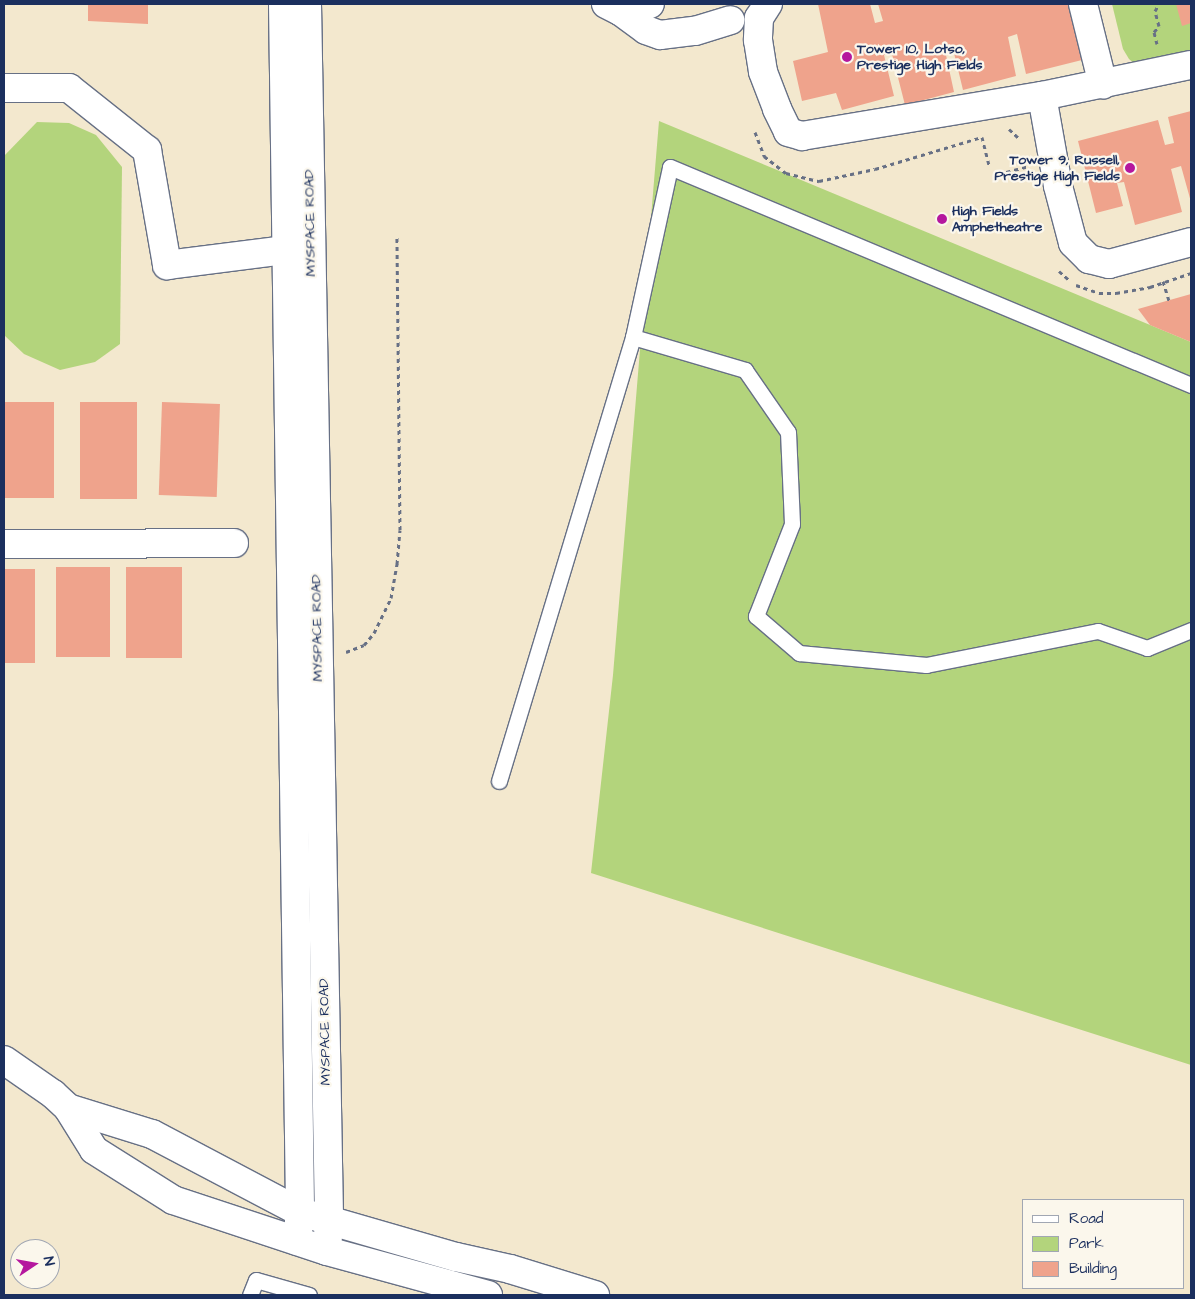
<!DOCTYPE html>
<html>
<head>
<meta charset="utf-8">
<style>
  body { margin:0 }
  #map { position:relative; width:1195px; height:1299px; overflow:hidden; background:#f3e8ce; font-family:"Architects Daughter",sans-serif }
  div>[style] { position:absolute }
  .green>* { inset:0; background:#b3d47c }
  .building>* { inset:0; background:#efa38c; transform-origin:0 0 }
  .path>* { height:3px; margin-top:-1.5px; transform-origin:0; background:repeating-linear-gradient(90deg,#677085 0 4px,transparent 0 8px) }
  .roads { filter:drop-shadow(1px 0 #677085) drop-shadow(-1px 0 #677085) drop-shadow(0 1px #677085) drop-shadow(0 -1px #677085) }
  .lane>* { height:15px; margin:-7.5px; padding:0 7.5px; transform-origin:7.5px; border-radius:7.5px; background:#fff }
  .street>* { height:28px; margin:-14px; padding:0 14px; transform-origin:14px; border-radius:14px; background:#fff }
  .secondary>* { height:28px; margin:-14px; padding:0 14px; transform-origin:14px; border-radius:14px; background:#fff }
  .dots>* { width:14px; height:14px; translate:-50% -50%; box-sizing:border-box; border:2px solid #fbf7ec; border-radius:50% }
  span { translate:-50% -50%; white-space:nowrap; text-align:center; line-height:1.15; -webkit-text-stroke:4.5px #fbf7ec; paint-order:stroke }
  .poi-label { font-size:14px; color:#1b2f5e; font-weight:700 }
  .left { translate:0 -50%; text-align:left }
  .right { translate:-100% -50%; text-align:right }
  .street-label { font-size:14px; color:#1b2f5e }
  .frame { position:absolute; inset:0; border:5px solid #1b2f5e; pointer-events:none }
  .legend { position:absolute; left:1022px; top:1199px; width:162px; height:90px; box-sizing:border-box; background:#fbf7ec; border:1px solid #a1a7b3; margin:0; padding:6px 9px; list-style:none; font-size:15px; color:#1b2f5e }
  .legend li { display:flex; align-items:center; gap:10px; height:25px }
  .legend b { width:25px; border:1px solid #a1a7b3 }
  .north { position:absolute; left:10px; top:1239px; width:50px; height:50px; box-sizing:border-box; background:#fbf7ec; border:1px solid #a1a7b3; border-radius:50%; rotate:78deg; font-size:14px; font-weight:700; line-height:20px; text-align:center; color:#1b2f5e }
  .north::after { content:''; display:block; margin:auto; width:18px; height:22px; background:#b5179e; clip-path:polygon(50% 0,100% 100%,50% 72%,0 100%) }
</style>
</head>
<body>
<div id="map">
  <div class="green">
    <i style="clip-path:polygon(1112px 4px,1191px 4px,1191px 63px,1137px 66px,1129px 59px,1123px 49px)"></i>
    <i style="clip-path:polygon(659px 121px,1191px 342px,1191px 1065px,591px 873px,613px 675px)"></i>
    <i style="clip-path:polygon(37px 122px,69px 123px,96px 135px,122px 167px,120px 344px,95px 362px,60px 370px,24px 354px,4px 335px,4px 156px)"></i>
  </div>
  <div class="building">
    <i style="clip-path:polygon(88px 4px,148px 4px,148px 24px,88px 21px)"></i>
    <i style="clip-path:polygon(818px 4px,870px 4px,875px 23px,883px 21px,878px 4px,1068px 4px,1082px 60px,1026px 74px,1017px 34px,1008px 37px,1016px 76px,963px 90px,954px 53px,946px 55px,954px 92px,905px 105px,892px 54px,884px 55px,894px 96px,842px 110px,836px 93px,802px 101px,793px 61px,828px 52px)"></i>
    <i style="clip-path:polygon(1176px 4px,1191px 4px,1191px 23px,1182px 26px)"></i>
    <i style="clip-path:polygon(1191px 111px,1191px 202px,1181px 166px,1171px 169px,1182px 212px,1135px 225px,1124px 182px,1117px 183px,1123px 206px,1096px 213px,1078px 141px,1158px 120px,1165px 145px,1174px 143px,1168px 117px)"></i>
    <i style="clip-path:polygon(1191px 294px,1191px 342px,1150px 325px,1138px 309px)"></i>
    <i style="left:4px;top:402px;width:50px;height:96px"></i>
    <i style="left:80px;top:402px;width:57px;height:97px"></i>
    <i style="left:162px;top:402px;width:58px;height:93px;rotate:2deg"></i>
    <i style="left:110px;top:567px;width:90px;height:54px;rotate:90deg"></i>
    <i style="left:126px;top:567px;width:56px;height:91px"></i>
    <i style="left:4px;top:569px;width:31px;height:94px"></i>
  </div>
  <div class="path">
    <i style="left:1157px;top:44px;width:12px;rotate:-104deg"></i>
    <i style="left:1154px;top:32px;width:8px;rotate:-50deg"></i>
    <i style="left:1159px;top:26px;width:16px;rotate:-105deg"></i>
    <i style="left:1155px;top:11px;width:8px;rotate:-60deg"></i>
    <i style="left:1009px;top:129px;width:16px;rotate:43deg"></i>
    <i style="left:755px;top:132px;width:26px;rotate:69deg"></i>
    <i style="left:764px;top:156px;width:28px;rotate:38deg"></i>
    <i style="left:786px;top:173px;width:34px;rotate:14deg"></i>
    <i style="left:819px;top:181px;width:57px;rotate:-12.1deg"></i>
    <i style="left:875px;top:169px;width:112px;rotate:-16.7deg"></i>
    <i style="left:982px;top:137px;width:30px;rotate:76deg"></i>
    <i style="left:999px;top:174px;width:30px;rotate:-15deg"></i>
    <i style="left:1059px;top:271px;width:13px;rotate:42deg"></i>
    <i style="left:1163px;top:281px;width:21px;rotate:73deg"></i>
    <i style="left:1076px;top:285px;width:24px;rotate:19deg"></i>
    <i style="left:1099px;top:293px;width:17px"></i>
    <i style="left:1116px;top:293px;width:35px;rotate:-10deg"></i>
    <i style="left:1150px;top:287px;width:43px;rotate:-18.9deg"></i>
    <i style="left:346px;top:652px;width:19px;rotate:-21deg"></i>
    <i style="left:364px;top:645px;width:16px;rotate:-50deg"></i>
    <i style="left:374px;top:633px;width:39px;rotate:-64deg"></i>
    <i style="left:391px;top:598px;width:35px;rotate:-80deg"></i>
    <i style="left:397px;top:564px;width:34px;rotate:-85deg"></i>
    <i style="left:400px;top:530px;width:295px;rotate:-90.6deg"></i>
  </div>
  <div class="roads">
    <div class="lane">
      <i style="left:633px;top:337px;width:117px;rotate:16.4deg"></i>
      <i style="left:745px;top:370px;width:75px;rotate:55.3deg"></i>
      <i style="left:788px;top:432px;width:92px;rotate:87.5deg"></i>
      <i style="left:792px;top:524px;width:99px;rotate:111.4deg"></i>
      <i style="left:756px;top:616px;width:57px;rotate:40.7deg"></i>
      <i style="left:799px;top:653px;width:128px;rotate:5.4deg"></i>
      <i style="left:926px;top:665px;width:175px;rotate:-11.2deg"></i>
      <i style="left:1098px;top:631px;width:52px;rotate:19.1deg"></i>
      <i style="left:1147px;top:648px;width:48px;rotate:-22.2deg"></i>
      <i style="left:499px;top:781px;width:464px;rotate:-73.2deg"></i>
      <i style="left:633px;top:337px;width:174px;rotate:-77.7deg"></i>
      <i style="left:670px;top:167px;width:565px;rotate:22.71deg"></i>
      <i style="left:250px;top:1295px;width:16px;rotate:-68deg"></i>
      <i style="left:256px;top:1280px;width:55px;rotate:15.8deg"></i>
    </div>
    <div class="street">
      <i style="left:768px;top:4px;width:17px;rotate:123deg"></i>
      <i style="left:759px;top:18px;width:22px;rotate:93deg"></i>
      <i style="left:758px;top:40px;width:32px;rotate:81deg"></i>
      <i style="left:763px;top:72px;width:40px;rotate:69deg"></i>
      <i style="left:777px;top:109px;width:25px;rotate:64deg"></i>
      <i style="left:788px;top:132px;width:15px;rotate:16deg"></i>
      <i style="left:802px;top:136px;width:243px;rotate:-9.5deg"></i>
      <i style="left:1042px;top:96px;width:152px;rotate:-11.8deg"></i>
      <i style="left:1083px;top:4px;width:83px;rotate:76.1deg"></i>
      <i style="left:620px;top:11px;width:32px;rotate:36deg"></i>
      <i style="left:646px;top:30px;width:15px;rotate:20deg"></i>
      <i style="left:660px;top:35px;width:35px;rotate:-7deg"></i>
      <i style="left:695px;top:31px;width:37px;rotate:-17deg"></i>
      <i style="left:4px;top:88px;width:65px"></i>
      <i style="left:69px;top:88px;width:100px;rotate:38.5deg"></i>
      <i style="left:147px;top:150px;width:117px;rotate:80.1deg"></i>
      <i style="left:167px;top:265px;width:120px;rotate:-7.2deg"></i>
      <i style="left:1042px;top:96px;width:91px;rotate:79.9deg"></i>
      <i style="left:1058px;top:186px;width:59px;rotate:75.3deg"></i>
      <i style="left:1073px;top:243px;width:23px;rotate:45deg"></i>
      <i style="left:1089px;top:259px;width:21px;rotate:14deg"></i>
      <i style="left:1109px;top:264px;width:85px;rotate:-15deg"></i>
      <i style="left:4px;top:544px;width:230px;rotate:-0.2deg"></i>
      <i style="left:4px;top:1060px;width:60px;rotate:34.8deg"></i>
      <i style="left:53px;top:1094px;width:21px;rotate:43deg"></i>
    </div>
    <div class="secondary">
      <i style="left:283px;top:4px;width:1208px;rotate:89.19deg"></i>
      <i style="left:300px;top:1212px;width:29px;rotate:96deg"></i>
      <i style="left:307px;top:4px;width:1217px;rotate:88.96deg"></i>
      <i style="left:329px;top:1221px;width:30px;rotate:94deg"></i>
      <i style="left:606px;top:4px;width:16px;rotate:27deg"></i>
      <i style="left:620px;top:11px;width:15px;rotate:-4deg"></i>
      <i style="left:635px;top:10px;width:16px;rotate:-22deg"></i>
      <i style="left:68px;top:1108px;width:88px;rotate:17.2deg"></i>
      <i style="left:152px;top:1134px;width:167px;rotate:27.8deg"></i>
      <i style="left:300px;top:1212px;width:162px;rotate:16.1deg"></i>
      <i style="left:456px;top:1257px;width:55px;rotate:12.5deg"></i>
      <i style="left:510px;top:1269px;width:89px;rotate:17deg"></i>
      <i style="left:68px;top:1108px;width:49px;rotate:58.2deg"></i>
      <i style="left:94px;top:1150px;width:93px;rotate:32.3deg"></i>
      <i style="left:173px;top:1200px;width:162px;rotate:18.3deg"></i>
      <i style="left:327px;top:1251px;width:167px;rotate:15.3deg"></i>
    </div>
  </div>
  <div class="dots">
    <i style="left:847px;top:57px;background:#b5179e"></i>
    <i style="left:1130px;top:168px;background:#b5179e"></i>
    <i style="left:942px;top:219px;background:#b5179e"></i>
  </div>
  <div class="poi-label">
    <span class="left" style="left:857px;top:57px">Tower 10, Lotso,<br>Prestige High Fields</span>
    <span class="right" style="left:1120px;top:168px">Tower 9, Russell,<br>Prestige High Fields</span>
    <span class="left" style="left:952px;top:219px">High Fields<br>Amphetheatre</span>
  </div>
  <div class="street-label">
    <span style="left:310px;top:223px;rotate:-91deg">MYSPACE ROAD</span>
    <span style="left:317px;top:628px;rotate:-91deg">MYSPACE ROAD</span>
    <span style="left:325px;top:1032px;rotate:-91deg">MYSPACE ROAD</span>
  </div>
  <div class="frame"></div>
  <ul class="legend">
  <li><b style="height:6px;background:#fff"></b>Road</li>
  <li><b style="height:14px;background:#b3d47c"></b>Park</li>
  <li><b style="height:14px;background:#efa38c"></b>Building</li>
  </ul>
  <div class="north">N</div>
</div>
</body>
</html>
